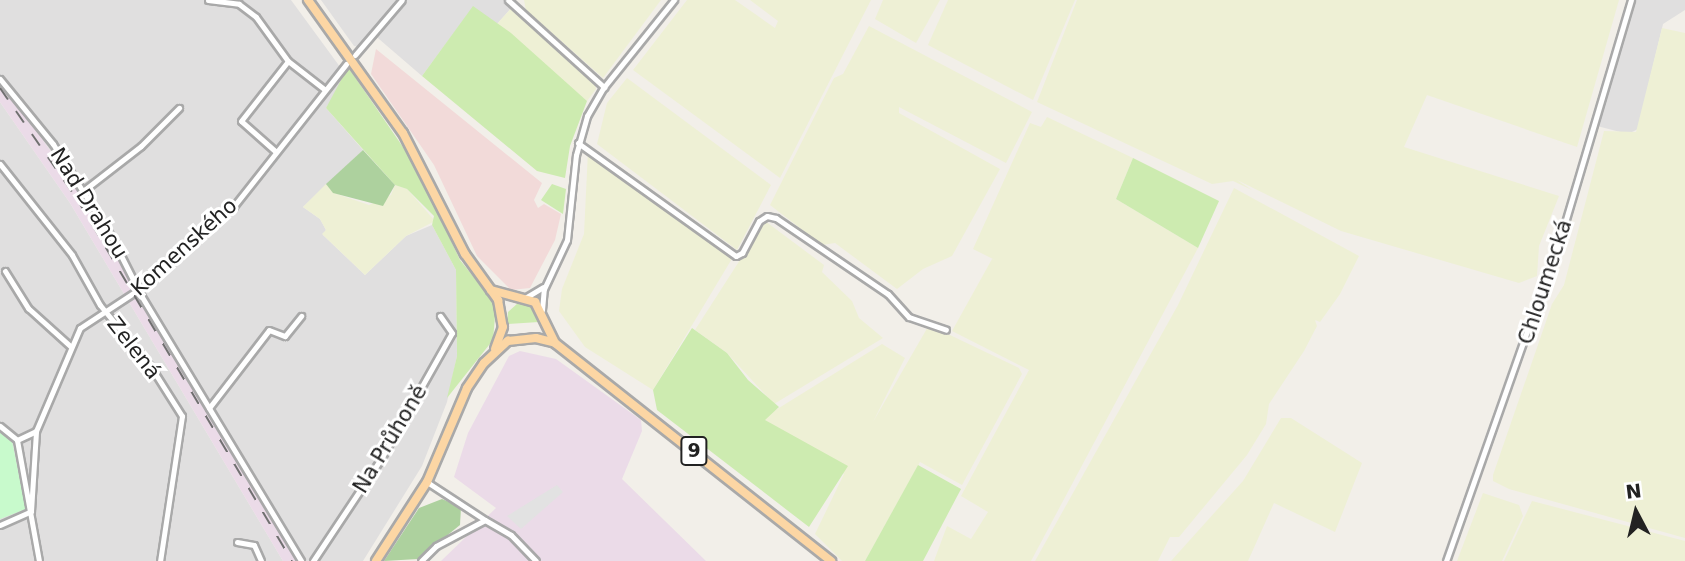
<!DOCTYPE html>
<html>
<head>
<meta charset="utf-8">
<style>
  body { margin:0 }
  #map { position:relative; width:1685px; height:561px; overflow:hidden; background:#f2efe9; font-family:"DejaVu Sans",sans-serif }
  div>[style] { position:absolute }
  .residential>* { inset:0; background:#e0dfdf }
  .commercial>* { inset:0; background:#f2dad9 }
  .industrial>* { inset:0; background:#ebdbe8 }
  .farmland>* { inset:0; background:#eef0d5 }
  .grass>* { inset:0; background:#cdebb0 }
  .forest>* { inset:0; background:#add19e }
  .park>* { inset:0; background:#c8facc }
  .parking>* { inset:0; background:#e2e2e2 }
  .roads { filter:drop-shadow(2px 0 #a9a9a9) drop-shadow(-2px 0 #a9a9a9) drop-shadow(0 2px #a9a9a9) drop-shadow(0 -2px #a9a9a9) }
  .minor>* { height:5px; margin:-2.5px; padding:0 2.5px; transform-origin:2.5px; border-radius:2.5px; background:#fff }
  .primary>* { height:8px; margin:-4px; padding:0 4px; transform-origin:4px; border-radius:4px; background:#fcd6a4 }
  .rail>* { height:2px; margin-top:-1px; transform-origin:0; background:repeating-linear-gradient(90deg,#707070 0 14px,transparent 0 28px) }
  span { translate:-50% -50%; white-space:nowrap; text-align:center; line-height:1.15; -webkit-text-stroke:6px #fff; paint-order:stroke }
  .shield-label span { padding:2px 5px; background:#fff; border:2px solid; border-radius:5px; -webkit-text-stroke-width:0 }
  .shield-label { font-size:19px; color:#222; font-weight:700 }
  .street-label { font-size:21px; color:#222 }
  .north { position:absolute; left:1601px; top:477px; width:70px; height:70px; -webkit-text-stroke:5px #fff; paint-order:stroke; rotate:353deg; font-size:19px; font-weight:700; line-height:28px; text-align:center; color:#222 }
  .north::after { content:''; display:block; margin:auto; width:24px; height:32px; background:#222; clip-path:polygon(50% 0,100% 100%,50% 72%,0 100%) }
</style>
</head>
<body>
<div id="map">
  <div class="residential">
    <i style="clip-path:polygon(0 0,291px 0,343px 71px,346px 77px,326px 108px,363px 150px,303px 207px,320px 219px,326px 230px,323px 235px,365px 275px,406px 236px,432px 225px,456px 270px,457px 356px,447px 402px,422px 466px,363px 561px,299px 561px,82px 196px,0 79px)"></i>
    <i style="clip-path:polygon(321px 0,505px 0,513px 6px,497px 24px,473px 7px,422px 76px,372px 33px,359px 47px,354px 46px)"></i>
    <i style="clip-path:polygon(1634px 0,1685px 0,1685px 10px,1663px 24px,1638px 129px,1628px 134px,1597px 126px)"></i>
    <i style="clip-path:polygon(0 102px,70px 203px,283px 561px,0 561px)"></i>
  </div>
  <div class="commercial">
    <i style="clip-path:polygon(376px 49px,542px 183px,534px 200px,538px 208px,544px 204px,561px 214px,555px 240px,530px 288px,511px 290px,477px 256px,434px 165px,371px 74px)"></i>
  </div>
  <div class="industrial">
    <i style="clip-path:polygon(0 79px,82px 196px,299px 561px,283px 561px,70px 203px,0 102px)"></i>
    <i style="clip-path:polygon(520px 351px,556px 359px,641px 420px,642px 431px,622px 479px,706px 561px,441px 561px,496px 508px,454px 477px,468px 433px,509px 356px)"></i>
  </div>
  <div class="farmland">
    <i style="clip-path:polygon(524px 0,661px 0,603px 78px,526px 10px)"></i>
    <i style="clip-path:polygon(687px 0,735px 0,775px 28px,778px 21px,750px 0,871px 0,780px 178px,633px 70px)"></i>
    <i style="clip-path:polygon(883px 0,940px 0,916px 43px,875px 19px)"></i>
    <i style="clip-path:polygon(948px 0,1075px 0,1033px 100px,928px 45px)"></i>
    <i style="clip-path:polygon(1077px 0,1619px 0,1577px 147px,1427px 95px,1404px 147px,1559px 196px,1539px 246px,1537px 276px,1519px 283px,1341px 231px,1237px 180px,1252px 190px,1233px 181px,1212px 184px,1037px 102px)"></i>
    <i style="clip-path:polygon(513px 6px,595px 81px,596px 89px,587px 101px,497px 24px)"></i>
    <i style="clip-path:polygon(869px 26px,1032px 112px,1006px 163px,899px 107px,899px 113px,1000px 169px,952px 256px,923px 269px,897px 289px,835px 243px,822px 245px,770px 205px,834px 78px,843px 74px)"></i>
    <i style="clip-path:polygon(1662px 28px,1685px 33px,1685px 538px,1509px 489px,1493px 481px,1493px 475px,1552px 304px,1564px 285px,1604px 131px,1636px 132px)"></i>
    <i style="clip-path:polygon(627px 78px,771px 185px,737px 250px,597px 144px,607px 103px)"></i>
    <i style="clip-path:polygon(1047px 117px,1133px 158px,1116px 199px,1198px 248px,1031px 561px,934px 561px,947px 526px,971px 539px,988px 512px,961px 496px,1029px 370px,952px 331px,992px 259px,995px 260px,973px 249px,1030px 123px,1041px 127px)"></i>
    <i style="clip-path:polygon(588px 151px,733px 257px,653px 390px,585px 347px,559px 311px,562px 289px,584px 234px)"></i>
    <i style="clip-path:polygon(326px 184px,334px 193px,369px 205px,391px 195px,395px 185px,407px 189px,435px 221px,406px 236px,365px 275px,322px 234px,326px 230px,320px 219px,303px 207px)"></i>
    <i style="clip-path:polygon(1234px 188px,1359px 256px,1340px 294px,1320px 322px,1315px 320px,1317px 326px,1304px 351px,1269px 404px,1266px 424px,1247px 455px,1179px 537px,1170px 537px,1158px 561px,1035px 561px,1178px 305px)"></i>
    <i style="clip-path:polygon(765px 221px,824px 265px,822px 272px,852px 301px,859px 318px,883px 338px,774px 404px,727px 353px,695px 330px)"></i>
    <i style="clip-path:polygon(929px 325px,1019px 368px,1022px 374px,962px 485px,920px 462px,865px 561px,842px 561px,815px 534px,844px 474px,765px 420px,766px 416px,882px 344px,905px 358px,873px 422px)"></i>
    <i style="clip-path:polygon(1281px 418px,1291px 418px,1362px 463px,1335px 532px,1274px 503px,1248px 561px,1171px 561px,1243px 481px)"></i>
    <i style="clip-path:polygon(1483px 493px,1519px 505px,1523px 516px,1502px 561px,1457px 561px)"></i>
    <i style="clip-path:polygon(1532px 501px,1685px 541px,1685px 561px,1504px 561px)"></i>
  </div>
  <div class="grass">
    <i style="clip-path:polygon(473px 6px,511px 33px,587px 101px,570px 146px,565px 178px,537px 171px,422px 76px)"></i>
    <i style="clip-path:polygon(348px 67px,416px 166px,460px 260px,496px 305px,493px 340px,447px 398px,457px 356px,456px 270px,432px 225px,434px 216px,407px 189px,395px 185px,326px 108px)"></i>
    <i style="clip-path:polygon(1133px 158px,1219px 201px,1198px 248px,1116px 199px)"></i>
    <i style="clip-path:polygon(552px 184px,566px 189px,563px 214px,541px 200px)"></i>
    <i style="clip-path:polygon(518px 303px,533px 305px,539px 322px,507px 324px,508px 312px)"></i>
    <i style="clip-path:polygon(692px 328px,727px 353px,748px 380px,779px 407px,765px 420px,848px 466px,809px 527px,657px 410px,653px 390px)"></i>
    <i style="clip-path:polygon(918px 465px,961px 489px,923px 561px,865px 561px)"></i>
  </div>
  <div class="forest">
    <i style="clip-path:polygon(363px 150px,395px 185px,383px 206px,333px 193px,326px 184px)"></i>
    <i style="clip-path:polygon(442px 499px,461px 507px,460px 525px,418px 559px,384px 561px,419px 508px)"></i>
  </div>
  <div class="park">
    <i style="clip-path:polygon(0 430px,12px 441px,26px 509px,0 519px)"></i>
  </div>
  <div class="parking">
    <i style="clip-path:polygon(557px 485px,563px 492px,521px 529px,507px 516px)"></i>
  </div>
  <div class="roads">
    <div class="minor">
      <i style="left:208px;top:0;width:31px;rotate:7deg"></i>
      <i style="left:239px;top:4px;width:21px;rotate:37deg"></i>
      <i style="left:256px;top:17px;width:54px;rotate:54deg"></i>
      <i style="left:288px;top:61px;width:46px;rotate:37.9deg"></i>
      <i style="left:508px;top:0;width:130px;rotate:42.2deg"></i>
      <i style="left:355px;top:55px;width:72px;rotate:-49.5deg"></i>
      <i style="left:0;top:79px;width:84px;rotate:50.8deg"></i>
      <i style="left:53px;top:144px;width:109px;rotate:57.8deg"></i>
      <i style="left:111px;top:236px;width:68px;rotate:63.1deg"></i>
      <i style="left:142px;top:297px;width:308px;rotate:58.9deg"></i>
      <i style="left:578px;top:143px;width:194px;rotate:35.6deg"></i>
      <i style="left:736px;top:256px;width:7px;rotate:-27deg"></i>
      <i style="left:742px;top:253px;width:36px;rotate:-62deg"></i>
      <i style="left:759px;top:221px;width:9px;rotate:-32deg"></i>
      <i style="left:767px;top:216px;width:9px;rotate:13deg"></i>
      <i style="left:776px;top:218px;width:135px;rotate:34.2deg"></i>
      <i style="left:888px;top:294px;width:31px;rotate:48deg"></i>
      <i style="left:909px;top:317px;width:39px;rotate:19deg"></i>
      <i style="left:275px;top:151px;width:45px;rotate:-138.6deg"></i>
      <i style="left:241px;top:121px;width:76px;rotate:-51.9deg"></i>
      <i style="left:0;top:164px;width:116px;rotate:51.6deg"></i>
      <i style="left:72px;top:255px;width:57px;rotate:60.8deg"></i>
      <i style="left:100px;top:305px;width:80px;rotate:50.6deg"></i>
      <i style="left:151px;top:367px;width:58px;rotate:57.7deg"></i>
      <i style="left:182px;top:416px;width:147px;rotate:98.6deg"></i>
      <i style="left:83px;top:191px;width:73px;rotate:-37.8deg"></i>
      <i style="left:141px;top:146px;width:54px;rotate:-45deg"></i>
      <i style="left:5px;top:271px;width:44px;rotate:58.1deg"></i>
      <i style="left:28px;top:308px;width:57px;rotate:42.1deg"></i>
      <i style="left:525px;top:298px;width:21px;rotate:-31deg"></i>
      <i style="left:542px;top:310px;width:21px;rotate:-85deg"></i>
      <i style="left:544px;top:289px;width:54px;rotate:-64.9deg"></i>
      <i style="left:567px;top:240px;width:85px;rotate:-84deg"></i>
      <i style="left:576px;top:155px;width:41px;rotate:-74.2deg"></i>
      <i style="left:587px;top:116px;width:34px;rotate:-60deg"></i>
      <i style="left:604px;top:87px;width:112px;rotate:-51.2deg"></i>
      <i style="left:209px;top:408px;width:98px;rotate:-52.4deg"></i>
      <i style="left:269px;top:330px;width:17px;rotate:21deg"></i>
      <i style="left:285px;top:336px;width:26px;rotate:-51deg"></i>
      <i style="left:0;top:426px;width:22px;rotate:39deg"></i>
      <i style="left:17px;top:440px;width:123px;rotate:79.7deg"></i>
      <i style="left:17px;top:440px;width:21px;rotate:-25deg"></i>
      <i style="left:36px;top:431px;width:112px;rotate:-66.9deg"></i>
      <i style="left:80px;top:328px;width:80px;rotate:-33.3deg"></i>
      <i style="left:147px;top:284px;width:96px;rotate:-44.2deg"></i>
      <i style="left:216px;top:217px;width:21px;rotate:-31deg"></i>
      <i style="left:234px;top:206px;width:181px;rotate:-51.7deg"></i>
      <i style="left:427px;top:482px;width:69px;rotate:33.2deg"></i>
      <i style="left:31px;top:511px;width:80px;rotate:-86.4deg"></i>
      <i style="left:0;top:525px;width:34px;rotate:-24deg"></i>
      <i style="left:237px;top:542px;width:17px;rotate:10deg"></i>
      <i style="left:254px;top:545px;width:17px;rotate:66deg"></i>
      <i style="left:313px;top:561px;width:125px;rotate:-56.4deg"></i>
      <i style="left:382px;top:457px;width:142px;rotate:-60.6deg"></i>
      <i style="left:452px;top:333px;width:21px;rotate:-125deg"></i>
      <i style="left:421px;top:561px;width:21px;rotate:-45deg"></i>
      <i style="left:436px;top:546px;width:55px;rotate:-28deg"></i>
      <i style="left:485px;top:520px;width:30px;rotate:30deg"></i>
      <i style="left:511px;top:535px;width:36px;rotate:46deg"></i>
      <i style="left:1446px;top:561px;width:355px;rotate:-70.6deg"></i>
      <i style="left:1564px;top:226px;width:236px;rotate:-73.5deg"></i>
    </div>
    <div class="primary">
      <i style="left:308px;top:0;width:163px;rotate:54.5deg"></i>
      <i style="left:403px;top:133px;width:136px;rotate:62.9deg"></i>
      <i style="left:465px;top:254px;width:57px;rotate:54.3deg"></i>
      <i style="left:498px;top:300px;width:27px;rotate:80deg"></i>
      <i style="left:503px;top:327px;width:23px;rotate:110deg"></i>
      <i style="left:491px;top:290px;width:46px;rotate:15.3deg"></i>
      <i style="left:535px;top:302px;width:46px;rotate:64deg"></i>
      <i style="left:555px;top:343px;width:352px;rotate:38.3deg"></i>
      <i style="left:376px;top:561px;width:94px;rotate:-57.2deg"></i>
      <i style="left:427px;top:482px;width:102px;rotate:-66.9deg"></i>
      <i style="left:467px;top:388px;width:30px;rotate:-56deg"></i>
      <i style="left:484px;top:363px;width:33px;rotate:-43deg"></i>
      <i style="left:508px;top:341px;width:28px;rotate:-6deg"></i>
      <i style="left:536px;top:338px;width:16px;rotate:14deg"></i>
    </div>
  </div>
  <div class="rail">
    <i style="left:0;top:88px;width:135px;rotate:55.3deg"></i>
    <i style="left:77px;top:199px;width:421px;rotate:59.3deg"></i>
  </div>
  <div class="shield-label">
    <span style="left:694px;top:451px">9</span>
  </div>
  <div class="street-label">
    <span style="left:89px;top:203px;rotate:58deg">Nad Drahou</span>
    <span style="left:184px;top:247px;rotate:-42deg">Komenského</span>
    <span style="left:1545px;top:282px;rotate:-72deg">Chloumecká</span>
    <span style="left:134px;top:348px;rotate:52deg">Zelená</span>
    <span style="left:390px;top:439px;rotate:-59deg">Na Průhoně</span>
  </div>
  <div class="north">N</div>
</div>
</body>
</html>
